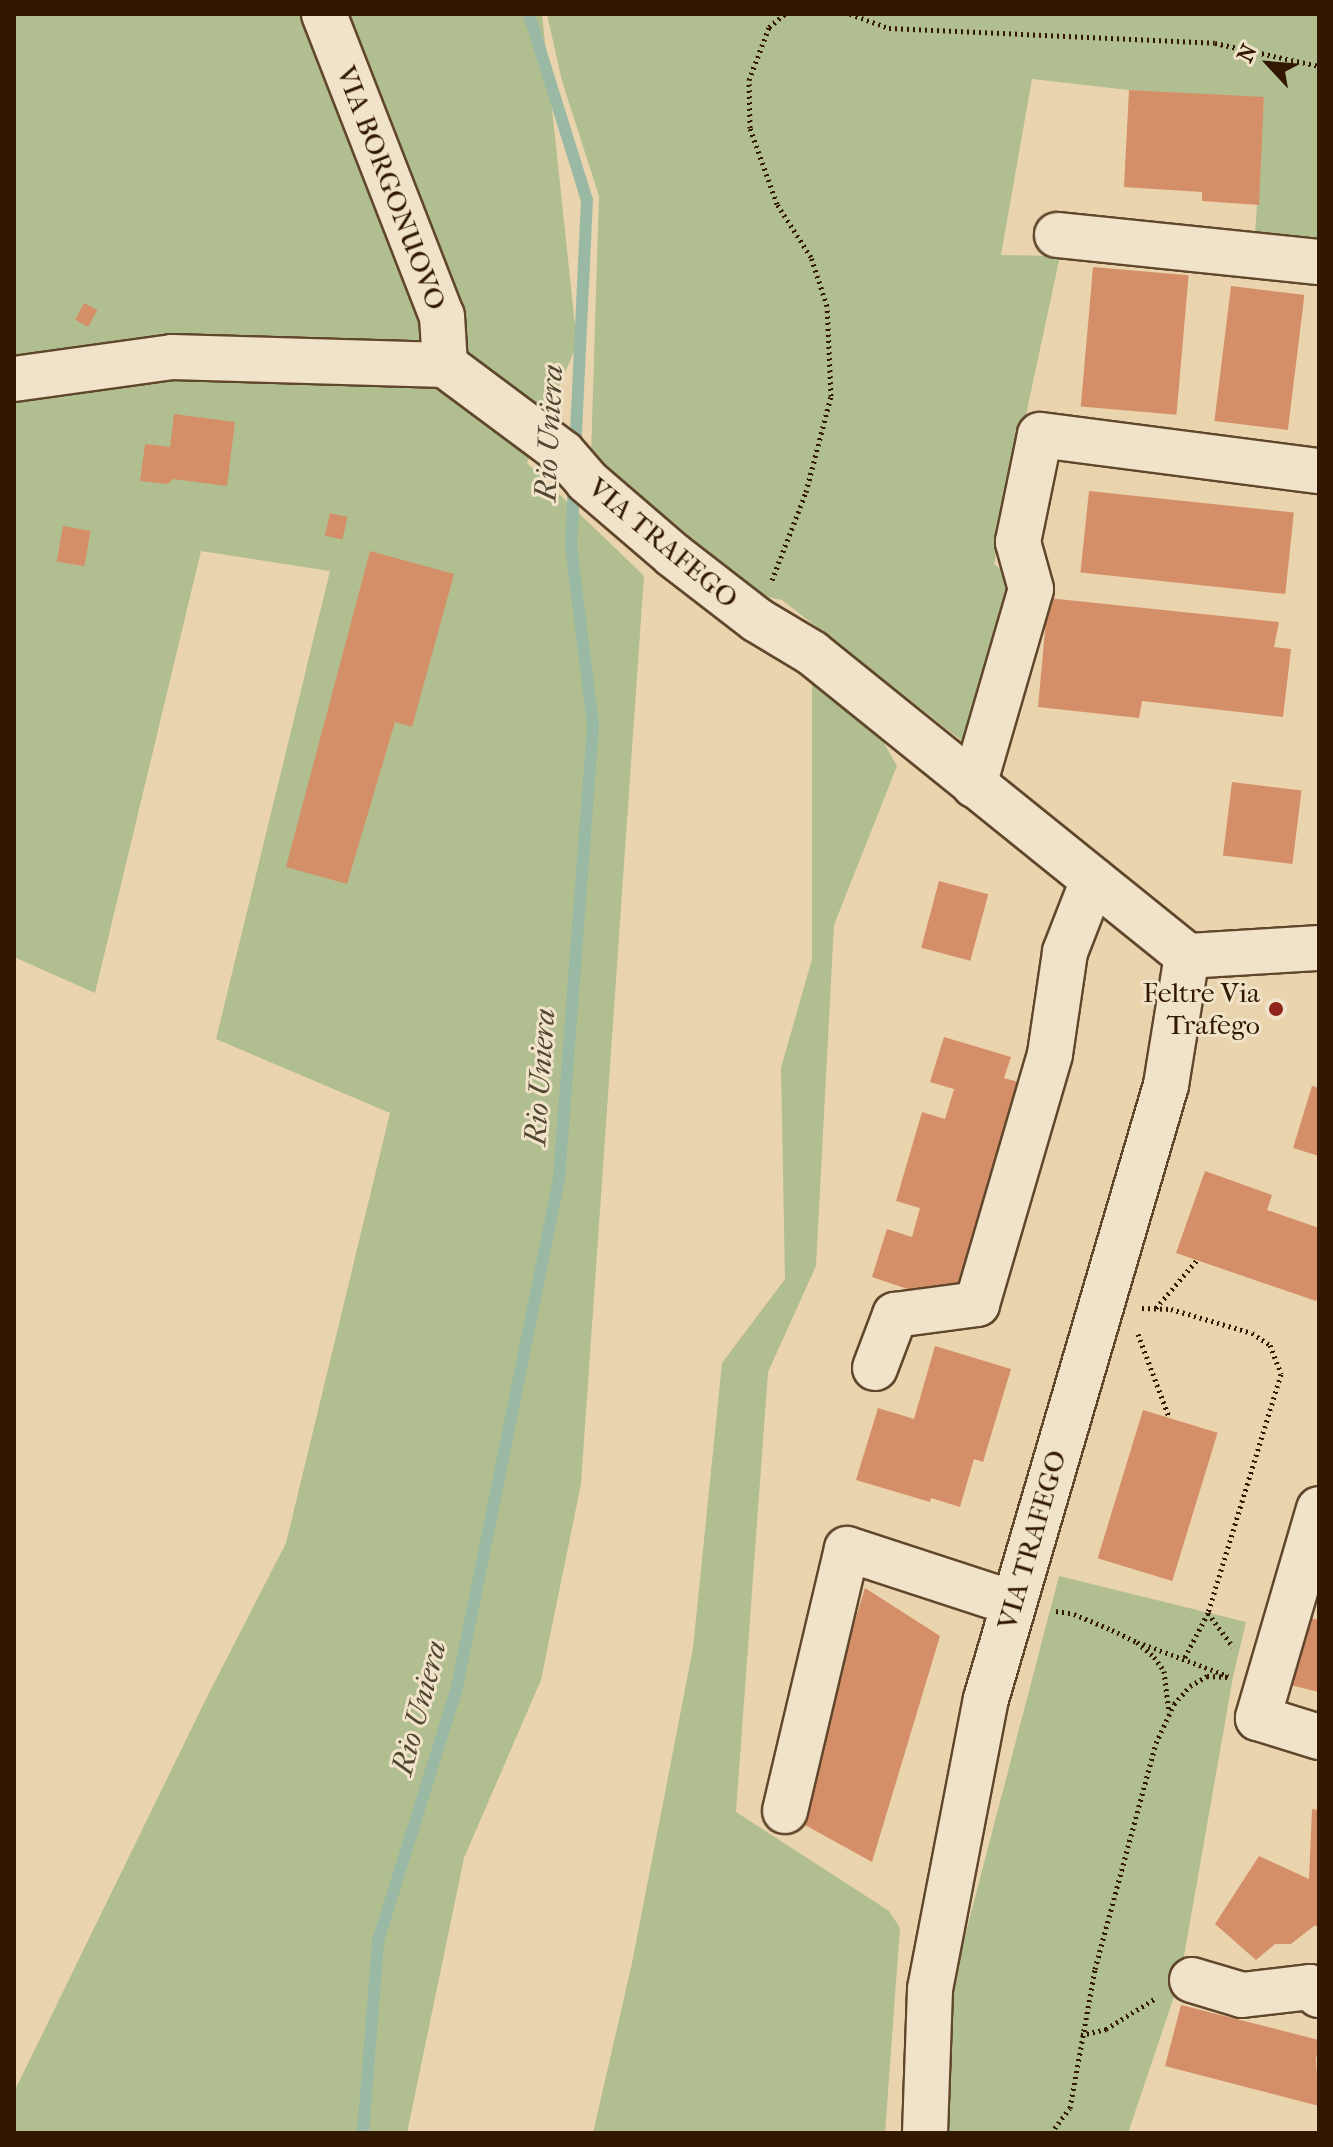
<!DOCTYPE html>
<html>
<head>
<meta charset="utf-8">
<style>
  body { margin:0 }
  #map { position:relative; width:1333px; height:2147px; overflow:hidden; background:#ead4ae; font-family:"IM FELL French Canon",serif }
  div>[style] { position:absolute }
  .green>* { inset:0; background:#b1be8f }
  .stream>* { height:12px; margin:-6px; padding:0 6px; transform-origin:6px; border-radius:6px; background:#99b9a4 }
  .building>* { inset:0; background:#d58f68; transform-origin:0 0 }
  .path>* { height:5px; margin-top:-2.5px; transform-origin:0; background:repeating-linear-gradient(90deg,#321800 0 2px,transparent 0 6px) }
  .roads { filter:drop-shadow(2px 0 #60472c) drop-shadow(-2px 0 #60472c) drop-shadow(0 2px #60472c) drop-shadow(0 -2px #60472c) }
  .minor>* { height:44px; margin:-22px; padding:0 22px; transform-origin:22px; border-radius:22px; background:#f1e3ca }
  .dots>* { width:22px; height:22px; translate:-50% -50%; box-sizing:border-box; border:4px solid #f1e3ca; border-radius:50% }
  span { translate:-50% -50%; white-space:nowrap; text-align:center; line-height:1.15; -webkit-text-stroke:6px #f1e3ca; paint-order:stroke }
  .street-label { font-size:28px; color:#321800 }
  .poi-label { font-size:28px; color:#321800 }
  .right { translate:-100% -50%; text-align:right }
  .water-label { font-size:30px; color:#514831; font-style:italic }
  .frame { position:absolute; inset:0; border:16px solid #321800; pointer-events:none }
  .north { position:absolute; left:1229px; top:24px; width:80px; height:80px; -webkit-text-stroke:6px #f1e3ca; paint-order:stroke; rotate:296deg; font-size:22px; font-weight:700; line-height:32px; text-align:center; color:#321800 }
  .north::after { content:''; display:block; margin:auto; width:28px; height:36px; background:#321800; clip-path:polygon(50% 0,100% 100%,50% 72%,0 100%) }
</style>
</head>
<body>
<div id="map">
  <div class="green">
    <i style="clip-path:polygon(14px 14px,542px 14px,575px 325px,580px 337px,527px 463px,644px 576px,581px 1484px,541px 1680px,464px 1858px,407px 2133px,14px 2133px,14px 2092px,206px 1699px,286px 1543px,390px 1113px,216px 1039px,330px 571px,201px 551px,95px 993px,14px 957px)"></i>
    <i style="clip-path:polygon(547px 14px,1319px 14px,1319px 241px,1255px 234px,1264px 98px,1129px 90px,1032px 79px,1001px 255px,1060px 256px,994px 564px,1016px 581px,975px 751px,782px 600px,752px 594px,591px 457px,599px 196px,562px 81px)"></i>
    <i style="clip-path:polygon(812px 653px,854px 690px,897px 766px,834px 925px,816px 1266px,768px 1372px,736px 1812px,889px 1911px,900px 1928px,885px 2133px,593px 2133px,632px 1963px,693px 1648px,722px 1363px,785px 1279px,781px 1068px,812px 959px)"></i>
    <i style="clip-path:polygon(1059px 1576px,1246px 1622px,1233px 1677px,1180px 1979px,1128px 2133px,943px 2133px,948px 2001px)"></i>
  </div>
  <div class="stream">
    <i style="left:529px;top:14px;width:195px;rotate:72.7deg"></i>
    <i style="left:587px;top:200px;width:250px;rotate:92.7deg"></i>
    <i style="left:363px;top:2133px;width:193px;rotate:-85.5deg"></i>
    <i style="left:378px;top:1941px;width:266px;rotate:-72.7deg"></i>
    <i style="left:457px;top:1687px;width:518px;rotate:-78.65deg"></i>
    <i style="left:559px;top:1179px;width:455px;rotate:-85.7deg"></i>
    <i style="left:593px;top:725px;width:179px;rotate:-97deg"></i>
    <i style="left:571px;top:547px;width:63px;rotate:-87.3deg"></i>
  </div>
  <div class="building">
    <i style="clip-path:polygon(1129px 90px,1264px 97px,1259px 205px,1202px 201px,1202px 192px,1124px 187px)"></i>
    <i style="left:1093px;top:267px;width:96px;height:140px;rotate:5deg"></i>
    <i style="left:1231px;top:286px;width:74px;height:136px;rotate:7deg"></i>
    <i style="left:84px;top:303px;width:15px;height:19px;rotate:28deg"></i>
    <i style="clip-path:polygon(174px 414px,235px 422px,227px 486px,173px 479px,168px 484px,140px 481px,145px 444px,170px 447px)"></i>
    <i style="left:1089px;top:491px;width:206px;height:82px;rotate:6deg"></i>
    <i style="left:330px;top:513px;width:18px;height:23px;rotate:13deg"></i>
    <i style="left:63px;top:526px;width:28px;height:36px;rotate:10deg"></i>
    <i style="clip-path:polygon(370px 551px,454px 574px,412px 727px,395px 722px,347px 884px,286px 867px)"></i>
    <i style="clip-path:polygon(1048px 598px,1279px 622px,1274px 647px,1291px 649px,1283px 717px,1142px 701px,1139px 718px,1038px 707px)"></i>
    <i style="left:1232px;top:782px;width:70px;height:74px;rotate:7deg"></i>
    <i style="left:939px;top:881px;width:51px;height:69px;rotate:15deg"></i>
    <i style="clip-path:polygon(944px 1037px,1011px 1057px,1004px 1078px,1029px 1085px,968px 1294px,938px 1285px,934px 1298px,872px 1277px,887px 1229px,912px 1237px,920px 1208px,896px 1201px,922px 1112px,945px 1119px,954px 1089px,930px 1082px)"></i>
    <i style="clip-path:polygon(1312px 1086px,1319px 1088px,1319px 1156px,1293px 1148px)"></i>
    <i style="clip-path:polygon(1205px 1171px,1272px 1195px,1267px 1210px,1319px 1228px,1319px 1292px,1316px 1301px,1176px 1253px)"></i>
    <i style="clip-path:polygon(935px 1346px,1011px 1369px,983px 1462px,974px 1459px,960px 1507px,931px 1498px,930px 1502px,856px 1480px,878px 1408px,914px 1419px)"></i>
    <i style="left:1143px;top:1410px;width:78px;height:155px;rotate:17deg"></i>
    <i style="clip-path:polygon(865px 1588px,940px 1636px,872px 1862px,794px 1819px)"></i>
    <i style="clip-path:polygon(1306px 1617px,1319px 1620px,1319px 1692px,1290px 1685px)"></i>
    <i style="clip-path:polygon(1312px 1809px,1319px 1810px,1319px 1926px,1314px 1926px,1291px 1944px,1275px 1944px,1256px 1960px,1215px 1924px,1259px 1856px,1309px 1879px)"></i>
    <i style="clip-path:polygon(1181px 2005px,1319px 2040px,1316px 2060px,1319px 2106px,1165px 2066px)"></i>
  </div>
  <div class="path">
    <i style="left:850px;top:14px;width:41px;rotate:19.7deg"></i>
    <i style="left:889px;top:28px;width:326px;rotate:2.6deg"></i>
    <i style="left:1215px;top:43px;width:107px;rotate:12.5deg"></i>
    <i style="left:772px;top:580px;width:94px;rotate:-68.9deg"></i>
    <i style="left:806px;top:492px;width:99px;rotate:-75.4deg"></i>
    <i style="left:831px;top:396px;width:90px;rotate:-92.5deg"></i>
    <i style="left:827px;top:306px;width:52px;rotate:-108.1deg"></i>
    <i style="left:811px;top:257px;width:63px;rotate:-122.7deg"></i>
    <i style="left:777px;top:204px;width:81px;rotate:-109.6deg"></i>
    <i style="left:750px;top:128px;width:48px;rotate:-91.2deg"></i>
    <i style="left:749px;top:80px;width:57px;rotate:-69.3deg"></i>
    <i style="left:769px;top:27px;width:21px;rotate:-39deg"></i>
    <i style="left:1142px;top:1308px;width:29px;rotate:2deg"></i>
    <i style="left:1171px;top:1309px;width:84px;rotate:16.5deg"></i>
    <i style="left:1252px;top:1333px;width:22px;rotate:34deg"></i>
    <i style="left:1270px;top:1345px;width:31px;rotate:69deg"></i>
    <i style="left:1281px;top:1374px;width:250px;rotate:107deg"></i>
    <i style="left:1208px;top:1613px;width:52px;rotate:117.6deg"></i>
    <i style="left:1156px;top:1308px;width:63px;rotate:-49.5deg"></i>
    <i style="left:1138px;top:1334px;width:89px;rotate:69.5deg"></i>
    <i style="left:1056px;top:1611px;width:18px;rotate:9deg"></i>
    <i style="left:1074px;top:1614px;width:41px;rotate:22.8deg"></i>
    <i style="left:1112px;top:1630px;width:28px;rotate:26deg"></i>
    <i style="left:1137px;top:1642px;width:23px;rotate:41deg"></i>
    <i style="left:1154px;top:1657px;width:17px;rotate:54deg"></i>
    <i style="left:1164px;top:1671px;width:42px;rotate:83.2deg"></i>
    <i style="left:1208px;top:1613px;width:42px;rotate:53.7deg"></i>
    <i style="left:1143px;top:1644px;width:91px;rotate:20.6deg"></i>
    <i style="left:1081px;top:2035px;width:26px;rotate:-13deg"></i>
    <i style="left:1106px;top:2029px;width:59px;rotate:-31.8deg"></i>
    <i style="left:1051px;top:2133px;width:31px;rotate:-53deg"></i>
    <i style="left:1070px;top:2108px;width:141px;rotate:-79.8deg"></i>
    <i style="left:1095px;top:1969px;width:234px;rotate:-74.9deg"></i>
    <i style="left:1156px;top:1743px;width:43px;rotate:-65.2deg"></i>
    <i style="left:1174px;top:1704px;width:24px;rotate:-48deg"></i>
    <i style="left:1190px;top:1686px;width:20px;rotate:-30deg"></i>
    <i style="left:1207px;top:1676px;width:21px;rotate:3deg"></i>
  </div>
  <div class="roads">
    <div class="minor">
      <i style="left:324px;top:14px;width:324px;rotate:68.7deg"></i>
      <i style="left:442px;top:316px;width:49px;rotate:86.5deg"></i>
      <i style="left:1057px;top:235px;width:263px;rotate:5.9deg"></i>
      <i style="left:14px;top:379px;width:160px;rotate:-7.9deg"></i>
      <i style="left:172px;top:357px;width:273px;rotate:1.7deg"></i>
      <i style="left:445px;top:365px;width:147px;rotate:36.7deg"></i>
      <i style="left:563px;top:453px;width:37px;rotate:49deg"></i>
      <i style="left:587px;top:481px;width:113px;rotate:40.7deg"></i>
      <i style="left:673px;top:555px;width:106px;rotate:37.7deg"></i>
      <i style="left:757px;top:620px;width:64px;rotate:31deg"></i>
      <i style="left:812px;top:653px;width:482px;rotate:38.9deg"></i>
      <i style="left:1187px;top:956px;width:132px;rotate:-3.5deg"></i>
      <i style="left:974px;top:785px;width:204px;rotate:-73.8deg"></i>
      <i style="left:1031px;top:589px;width:49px;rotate:-105.5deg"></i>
      <i style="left:1018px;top:542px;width:109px;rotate:-78.4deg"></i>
      <i style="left:1040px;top:435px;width:281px;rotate:7.4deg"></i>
      <i style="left:875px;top:1368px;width:57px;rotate:-69.3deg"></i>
      <i style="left:895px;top:1315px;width:83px;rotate:-7.6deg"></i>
      <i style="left:977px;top:1304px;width:260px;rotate:-73.7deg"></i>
      <i style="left:1050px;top:1054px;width:103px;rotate:-81.6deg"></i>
      <i style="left:1065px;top:952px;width:77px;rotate:-68.7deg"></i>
      <i style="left:1319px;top:1509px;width:218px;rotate:106.3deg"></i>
      <i style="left:1258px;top:1718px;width:64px;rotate:17.3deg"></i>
      <i style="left:785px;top:1811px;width:269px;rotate:-76.7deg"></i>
      <i style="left:847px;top:1549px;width:174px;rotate:18.1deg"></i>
      <i style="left:1192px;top:1980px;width:52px;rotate:16.7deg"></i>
      <i style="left:1242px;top:1995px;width:68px;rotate:-6.7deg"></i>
      <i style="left:1310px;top:1987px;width:12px;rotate:42deg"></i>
      <i style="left:925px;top:2133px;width:144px;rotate:-88deg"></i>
      <i style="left:930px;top:1989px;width:295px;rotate:-79.1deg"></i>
      <i style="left:986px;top:1699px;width:640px;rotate:-73.66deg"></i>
      <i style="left:1166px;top:1085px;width:131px;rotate:-80.8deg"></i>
    </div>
  </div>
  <div class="dots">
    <i style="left:1276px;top:1009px;background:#8f2418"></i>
  </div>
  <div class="street-label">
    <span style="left:391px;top:188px;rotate:69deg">VIA BORGONUOVO</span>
    <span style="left:663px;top:543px;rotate:40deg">VIA TRAFEGO</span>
    <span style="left:1032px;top:1540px;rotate:-74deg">VIA TRAFEGO</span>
  </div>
  <div class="poi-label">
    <span class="right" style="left:1260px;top:1009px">Feltre Via<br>Trafego</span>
  </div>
  <div class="water-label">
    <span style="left:550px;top:433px;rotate:-87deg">Rio Uniera</span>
    <span style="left:541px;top:1077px;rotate:-86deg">Rio Uniera</span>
    <span style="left:420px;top:1708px;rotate:-75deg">Rio Uniera</span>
  </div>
  <div class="frame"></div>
  <div class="north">N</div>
</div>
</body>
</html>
